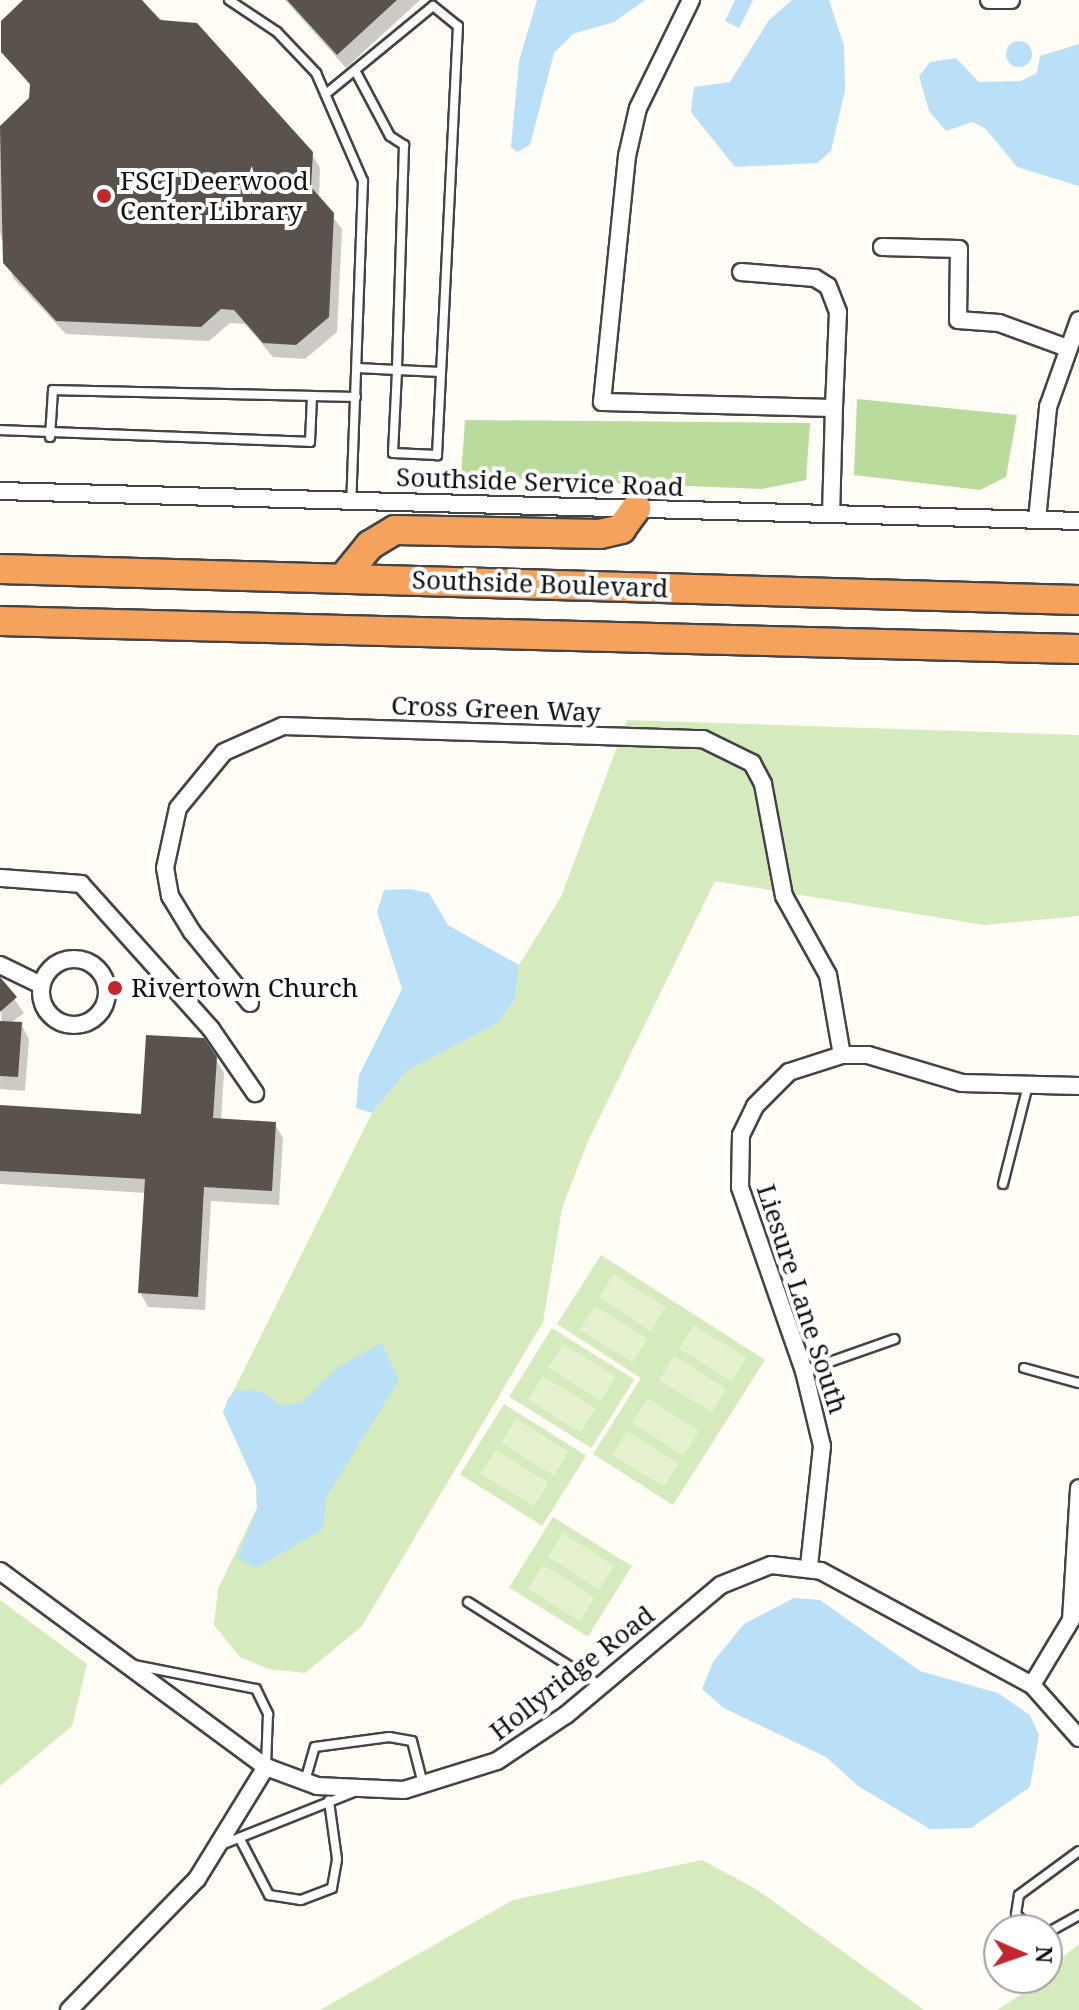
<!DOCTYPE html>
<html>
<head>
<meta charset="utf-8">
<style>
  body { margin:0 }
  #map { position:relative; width:1079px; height:2010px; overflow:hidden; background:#fffdf5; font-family:"Noto Serif",serif }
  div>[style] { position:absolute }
  .green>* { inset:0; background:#d5ebbd; transform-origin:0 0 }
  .forest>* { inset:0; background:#b9dc9c }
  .pitch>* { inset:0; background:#e6f2cf; transform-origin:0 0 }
  .water>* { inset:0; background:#b9e0f7 }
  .round { border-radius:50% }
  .shadow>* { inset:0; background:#0003 }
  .building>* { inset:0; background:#5a524d }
  .roads { filter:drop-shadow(2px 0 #444) drop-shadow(-2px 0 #444) drop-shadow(0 2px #444) drop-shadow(0 -2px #444) }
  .lane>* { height:8px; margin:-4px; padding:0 4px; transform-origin:4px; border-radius:4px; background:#fff }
  .street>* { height:16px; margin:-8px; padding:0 8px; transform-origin:8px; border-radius:8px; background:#fff }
  .street>.ring { margin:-8px; padding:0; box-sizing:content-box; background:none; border:16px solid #fff; border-radius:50% }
  .highway>* { height:28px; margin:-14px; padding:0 14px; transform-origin:14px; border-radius:14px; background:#f5a25d }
  .dots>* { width:22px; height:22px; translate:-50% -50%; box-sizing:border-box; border:4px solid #fff; border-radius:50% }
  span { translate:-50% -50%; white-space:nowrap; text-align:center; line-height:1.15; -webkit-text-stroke:8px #fff; paint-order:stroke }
  .poi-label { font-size:26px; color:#111 }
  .left { translate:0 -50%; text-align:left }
  .street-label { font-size:26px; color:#111 }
  .north { position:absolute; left:983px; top:1914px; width:80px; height:80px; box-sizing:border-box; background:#fff; border:2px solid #a0a0a0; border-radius:50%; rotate:92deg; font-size:22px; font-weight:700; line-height:32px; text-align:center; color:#111 }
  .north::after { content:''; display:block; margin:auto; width:28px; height:36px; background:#c4262e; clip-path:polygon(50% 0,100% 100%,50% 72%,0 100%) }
</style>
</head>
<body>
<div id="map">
  <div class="green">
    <i style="clip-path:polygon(627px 720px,1079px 735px,1079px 916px,984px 925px,715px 881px,588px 1141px,562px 1208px,543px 1322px,362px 1626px,305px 1673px,268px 1669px,240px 1657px,214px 1625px,218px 1589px,257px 1508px,256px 1485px,223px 1412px,372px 1113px,408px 1070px,496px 1024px,515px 1000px,519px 965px,561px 897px)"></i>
    <i style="clip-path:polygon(601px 1255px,765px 1360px,673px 1505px,593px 1454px,641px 1378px,557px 1324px)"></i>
    <i style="left:552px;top:1328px;width:97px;height:81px;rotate:32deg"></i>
    <i style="left:504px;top:1404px;width:97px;height:83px;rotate:32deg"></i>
    <i style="left:553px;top:1517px;width:93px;height:83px;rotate:32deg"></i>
    <i style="clip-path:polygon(0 1600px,87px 1664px,72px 1726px,0 1786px)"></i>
    <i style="clip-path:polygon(702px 1860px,756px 1889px,924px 2010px,320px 2010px,513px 1900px)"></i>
    <i style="clip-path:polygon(1079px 1944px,1079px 2010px,997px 2010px,1047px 1978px,1047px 1970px)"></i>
  </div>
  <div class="forest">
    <i style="clip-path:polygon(857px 399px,1017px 415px,1006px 477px,980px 490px,854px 475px)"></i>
    <i style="clip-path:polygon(465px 420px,810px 423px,806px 480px,762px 489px,461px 477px)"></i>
  </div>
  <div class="pitch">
    <i style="left:614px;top:1274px;width:62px;height:28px;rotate:33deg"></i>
    <i style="left:595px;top:1306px;width:62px;height:28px;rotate:32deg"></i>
    <i style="left:694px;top:1325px;width:62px;height:28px;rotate:32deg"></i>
    <i style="left:563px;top:1344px;width:62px;height:28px;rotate:32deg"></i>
    <i style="left:674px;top:1356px;width:62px;height:28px;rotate:32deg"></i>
    <i style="left:543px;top:1376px;width:62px;height:28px;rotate:32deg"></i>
    <i style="left:648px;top:1398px;width:61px;height:29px;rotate:33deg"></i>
    <i style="left:516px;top:1419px;width:62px;height:28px;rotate:32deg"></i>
    <i style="left:627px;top:1431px;width:61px;height:28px;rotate:32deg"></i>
    <i style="left:496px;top:1450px;width:62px;height:28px;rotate:32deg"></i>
    <i style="left:563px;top:1533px;width:61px;height:28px;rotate:33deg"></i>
    <i style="left:543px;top:1565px;width:61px;height:28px;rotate:32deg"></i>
  </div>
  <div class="water">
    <i style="clip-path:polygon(537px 0,645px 0,614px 22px,573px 34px,554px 53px,530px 145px,517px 152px,511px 147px,519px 61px)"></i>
    <i style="clip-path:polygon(735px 0,753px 0,739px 28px,725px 21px)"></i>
    <i style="clip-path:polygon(792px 0,829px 0,844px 46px,845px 90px,831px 151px,817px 163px,735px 167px,691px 112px,694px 87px,730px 82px,769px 20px)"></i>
    <i class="round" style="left:1006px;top:41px;width:26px;height:26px"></i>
    <i style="clip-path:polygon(1079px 44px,1079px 186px,1017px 167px,986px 129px,972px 122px,946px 131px,929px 111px,919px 76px,930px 62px,956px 58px,979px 82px,1021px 81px,1037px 73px,1040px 56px)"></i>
    <i style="clip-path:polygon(409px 889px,429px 893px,448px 925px,519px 965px,515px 1000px,496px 1024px,408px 1070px,372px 1113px,356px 1108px,359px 1075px,402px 989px,377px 912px,384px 890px)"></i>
    <i style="clip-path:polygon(382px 1343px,399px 1380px,326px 1498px,323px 1529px,256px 1568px,237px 1558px,257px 1508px,256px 1485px,223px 1412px,228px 1399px,235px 1390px,262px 1391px,280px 1405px,302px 1403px,338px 1367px)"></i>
    <i style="clip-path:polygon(794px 1598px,820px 1600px,920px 1671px,998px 1693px,1030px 1715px,1039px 1735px,1030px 1787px,971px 1828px,930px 1829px,858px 1786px,826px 1757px,724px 1708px,702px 1689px,713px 1662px,744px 1624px)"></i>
  </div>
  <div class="shadow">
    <i style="clip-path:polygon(26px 0,140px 0,311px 153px,320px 168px,319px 199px,342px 229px,337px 332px,305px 359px,273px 357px,245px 324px,230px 323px,209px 341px,66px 334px,13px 278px,0 232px,0 128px,31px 99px,32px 88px,3px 51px)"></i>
    <i style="clip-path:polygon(285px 0,420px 0,346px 68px)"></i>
    <i style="clip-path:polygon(2px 982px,24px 1013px,11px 1023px,21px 1024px,29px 1039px,25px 1091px,0 1089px)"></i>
    <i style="clip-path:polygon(215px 1058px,224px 1073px,221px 1121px,275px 1124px,283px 1138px,279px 1205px,211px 1201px,205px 1310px,148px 1307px,140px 1292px,146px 1193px,0 1184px,0 1107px,143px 1116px)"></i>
  </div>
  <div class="building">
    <i style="clip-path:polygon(23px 0,142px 0,160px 20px,197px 23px,313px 152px,311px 187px,334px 213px,329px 317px,296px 345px,263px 343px,234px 310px,221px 309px,201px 327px,56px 321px,3px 263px,0 126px,29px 98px,30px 84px,1px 52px,1px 21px)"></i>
    <i style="clip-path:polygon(287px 0,397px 0,337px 55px)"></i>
    <i style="clip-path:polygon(0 977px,17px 997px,0 1012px)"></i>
    <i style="clip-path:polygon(0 1021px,22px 1022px,18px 1077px,0 1076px)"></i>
    <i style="clip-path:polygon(146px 1035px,204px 1038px,217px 1057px,213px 1118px,276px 1122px,272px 1191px,204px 1187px,198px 1297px,138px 1293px,145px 1179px,0 1171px,0 1105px,141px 1114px)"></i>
  </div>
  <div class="roads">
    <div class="lane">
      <i style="left:229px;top:0;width:58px;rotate:33.7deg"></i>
      <i style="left:277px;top:32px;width:57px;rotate:46.4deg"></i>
      <i style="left:316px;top:73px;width:118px;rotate:66.5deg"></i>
      <i style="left:363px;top:181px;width:320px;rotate:92.1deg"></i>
      <i style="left:357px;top:74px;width:70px;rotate:62deg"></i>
      <i style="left:390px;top:136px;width:17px;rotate:33deg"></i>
      <i style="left:404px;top:145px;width:225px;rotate:91.8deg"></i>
      <i style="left:397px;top:370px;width:44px;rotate:2.6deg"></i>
      <i style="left:327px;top:93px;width:137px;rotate:-39.4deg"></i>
      <i style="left:433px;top:6px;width:32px;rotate:39deg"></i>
      <i style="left:458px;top:26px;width:430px;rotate:92.8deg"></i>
      <i style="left:437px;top:455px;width:44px;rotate:-177.4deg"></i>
      <i style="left:393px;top:453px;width:83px;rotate:-87.2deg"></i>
      <i style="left:397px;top:370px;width:40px;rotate:-177.1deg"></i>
      <i style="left:0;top:430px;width:310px;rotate:2.2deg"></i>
      <i style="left:310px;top:442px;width:46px;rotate:-87.5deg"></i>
      <i style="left:312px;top:396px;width:44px;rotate:1.3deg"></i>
      <i style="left:50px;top:437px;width:47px;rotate:-86.3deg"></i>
      <i style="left:53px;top:390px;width:259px;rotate:1.3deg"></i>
      <i style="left:1003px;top:1184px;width:98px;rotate:-75.8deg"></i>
      <i style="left:1024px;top:1368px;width:57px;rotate:15.3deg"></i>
      <i style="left:804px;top:1371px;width:96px;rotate:-19.4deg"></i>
      <i style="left:468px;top:1602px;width:156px;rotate:32.2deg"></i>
      <i style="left:129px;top:1664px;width:129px;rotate:11.1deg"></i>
      <i style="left:256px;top:1689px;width:28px;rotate:64deg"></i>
      <i style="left:268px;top:1714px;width:53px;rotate:92.2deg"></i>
      <i style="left:305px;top:1781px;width:35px;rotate:-74deg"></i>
      <i style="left:315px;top:1747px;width:75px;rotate:-7.7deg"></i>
      <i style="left:389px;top:1737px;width:23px;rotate:10deg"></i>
      <i style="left:412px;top:1741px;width:44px;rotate:75.7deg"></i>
      <i style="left:241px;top:1841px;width:61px;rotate:62.6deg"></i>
      <i style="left:269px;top:1895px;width:32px;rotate:9deg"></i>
      <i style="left:301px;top:1900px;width:33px;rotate:-21deg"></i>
      <i style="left:332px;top:1888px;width:29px;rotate:-80deg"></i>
      <i style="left:337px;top:1859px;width:59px;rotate:-97.9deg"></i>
      <i style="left:221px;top:1845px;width:143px;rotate:-21.7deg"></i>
      <i style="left:1031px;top:1930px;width:22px;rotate:-133deg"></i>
      <i style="left:1016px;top:1914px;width:19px;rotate:-81deg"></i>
      <i style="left:1019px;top:1895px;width:74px;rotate:-36.3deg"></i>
      <i style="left:1047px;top:1933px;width:37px;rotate:-29deg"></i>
    </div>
    <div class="street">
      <i style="left:691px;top:0;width:120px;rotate:116.1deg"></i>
      <i style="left:638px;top:108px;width:49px;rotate:102.9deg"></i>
      <i style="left:627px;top:156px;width:247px;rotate:95.8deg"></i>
      <i style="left:602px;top:402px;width:232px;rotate:1.5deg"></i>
      <i style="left:834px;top:408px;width:106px;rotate:91.6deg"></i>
      <i style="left:989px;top:0;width:22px"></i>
      <i style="left:882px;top:247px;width:77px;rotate:1.5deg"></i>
      <i style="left:959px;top:249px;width:71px;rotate:90.8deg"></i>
      <i style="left:958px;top:320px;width:41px;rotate:4.2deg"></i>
      <i style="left:999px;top:323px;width:72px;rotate:20.2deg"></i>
      <i style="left:741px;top:272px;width:74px;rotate:4.6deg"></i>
      <i style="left:815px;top:278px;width:15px;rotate:32deg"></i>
      <i style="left:828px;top:286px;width:28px;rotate:69deg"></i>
      <i style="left:838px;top:312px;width:96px;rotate:92.4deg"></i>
      <i style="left:0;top:491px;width:1079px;rotate:1.59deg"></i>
      <i style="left:1037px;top:520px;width:114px;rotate:-84.4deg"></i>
      <i style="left:1048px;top:407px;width:92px;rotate:-70.4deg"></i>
      <i style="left:0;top:878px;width:81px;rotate:4.2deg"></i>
      <i style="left:81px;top:884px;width:195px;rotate:48.1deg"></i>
      <i style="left:211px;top:1029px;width:78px;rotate:55.5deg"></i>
      <i class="ring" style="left:41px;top:959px;width:50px;height:50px"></i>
      <i style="left:0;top:965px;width:46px;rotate:26deg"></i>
      <i style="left:250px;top:1003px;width:92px;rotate:-129.2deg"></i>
      <i style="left:192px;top:932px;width:42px;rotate:-121.4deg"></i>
      <i style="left:170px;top:896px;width:28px;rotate:-100deg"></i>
      <i style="left:165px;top:868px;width:61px;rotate:-77.8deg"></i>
      <i style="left:178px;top:808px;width:72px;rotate:-50.6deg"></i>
      <i style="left:224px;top:752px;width:64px;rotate:-23.8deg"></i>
      <i style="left:283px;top:726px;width:420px;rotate:1.8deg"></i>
      <i style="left:703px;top:739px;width:55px;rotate:26.1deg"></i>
      <i style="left:752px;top:763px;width:24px;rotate:62deg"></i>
      <i style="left:763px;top:784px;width:114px;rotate:79.4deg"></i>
      <i style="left:784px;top:896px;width:90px;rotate:60.9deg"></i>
      <i style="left:828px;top:975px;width:81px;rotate:80.1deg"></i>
      <i style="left:809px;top:1566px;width:121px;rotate:-83.8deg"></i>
      <i style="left:822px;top:1446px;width:77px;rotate:-103.5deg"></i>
      <i style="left:804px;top:1371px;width:195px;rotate:-109.2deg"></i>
      <i style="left:740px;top:1187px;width:52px;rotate:-88.9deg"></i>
      <i style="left:741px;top:1135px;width:32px;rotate:-64deg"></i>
      <i style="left:755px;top:1106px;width:48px;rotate:-45deg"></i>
      <i style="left:789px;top:1072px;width:56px;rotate:-17.8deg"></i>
      <i style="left:842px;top:1055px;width:26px"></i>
      <i style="left:868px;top:1055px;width:98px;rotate:16.6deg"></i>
      <i style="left:962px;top:1083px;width:117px;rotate:1.5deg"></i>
      <i style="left:0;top:1571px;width:330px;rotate:36.4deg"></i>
      <i style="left:266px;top:1767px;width:54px;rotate:20.4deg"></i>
      <i style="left:317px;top:1786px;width:87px;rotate:2.6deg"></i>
      <i style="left:404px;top:1790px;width:97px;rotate:-17.3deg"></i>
      <i style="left:497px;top:1761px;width:83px;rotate:-33.7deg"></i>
      <i style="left:566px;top:1715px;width:202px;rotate:-40deg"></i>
      <i style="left:721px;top:1585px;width:54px;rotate:-21.8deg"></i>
      <i style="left:771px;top:1565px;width:50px;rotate:6.8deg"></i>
      <i style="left:821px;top:1571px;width:240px;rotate:28.4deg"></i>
      <i style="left:1032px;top:1685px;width:71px;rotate:48.4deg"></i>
      <i style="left:1032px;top:1685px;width:76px;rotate:-59deg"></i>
      <i style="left:1071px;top:1620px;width:132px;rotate:-86.5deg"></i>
      <i style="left:69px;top:2010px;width:183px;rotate:-45.7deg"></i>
      <i style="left:197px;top:1879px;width:132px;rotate:-58.4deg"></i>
    </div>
    <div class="highway">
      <i style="left:0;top:569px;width:1079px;rotate:1.65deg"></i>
      <i style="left:343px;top:578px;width:43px;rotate:-50.7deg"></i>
      <i style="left:370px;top:545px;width:29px;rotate:-31deg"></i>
      <i style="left:395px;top:530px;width:205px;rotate:1.1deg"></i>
      <i style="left:600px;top:534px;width:22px;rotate:-13deg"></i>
      <i style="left:621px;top:529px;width:26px;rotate:-54deg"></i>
      <i style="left:0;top:621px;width:1079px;rotate:1.49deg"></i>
    </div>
  </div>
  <div class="dots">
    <i style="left:104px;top:196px;background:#c4262e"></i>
    <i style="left:115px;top:988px;background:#c4262e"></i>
  </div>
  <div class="poi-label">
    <span class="left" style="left:120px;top:196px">FSCJ Deerwood<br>Center Library</span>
    <span class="left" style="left:131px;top:988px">Rivertown Church</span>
  </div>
  <div class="street-label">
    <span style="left:540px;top:482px;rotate:2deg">Southside Service Road</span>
    <span style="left:540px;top:584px;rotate:2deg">Southside Boulevard</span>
    <span style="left:496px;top:709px;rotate:2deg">Cross Green Way</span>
    <span style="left:802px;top:1299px;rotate:72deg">Liesure Lane South</span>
    <span style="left:572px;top:1673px;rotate:-38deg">Hollyridge Road</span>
  </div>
  <div class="north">N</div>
</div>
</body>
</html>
